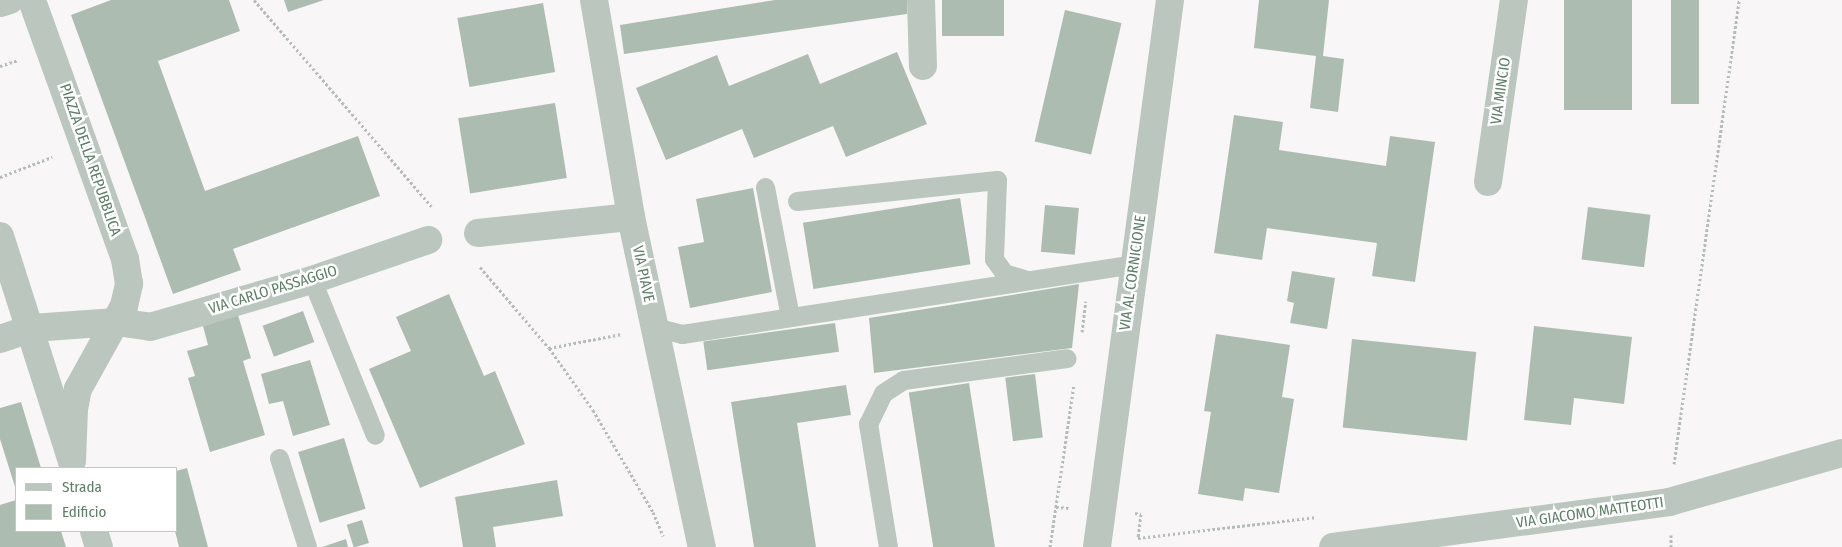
<!DOCTYPE html>
<html>
<head>
<meta charset="utf-8">
<style>
  body { margin:0 }
  #map { position:relative; width:1842px; height:547px; overflow:hidden; background:#f9f6f7; font-family:"Fira Sans Condensed",sans-serif }
  div>[style] { position:absolute }
  .building>* { inset:0; background:#adbcb1; transform-origin:0 0 }
  .path>* { height:3px; margin-top:-1.5px; transform-origin:0; background:repeating-linear-gradient(90deg,#b4bdb7 0 2.5px,transparent 0 5px) }
  .service>* { height:19px; margin:-9.5px; padding:0 9.5px; transform-origin:9.5px; border-radius:9.5px; background:#bac6be }
  .minor>* { height:28px; margin:-14px; padding:0 14px; transform-origin:14px; border-radius:14px; background:#bac6be }
  span { translate:-50% -50%; white-space:nowrap; text-align:center; line-height:1.15; -webkit-text-stroke:5px #fff; paint-order:stroke }
  .street-label { font-size:15px; color:#5e7e67 }
  .legend { position:absolute; left:15px; top:467px; width:162px; height:65px; box-sizing:border-box; background:#fff; border:1px solid #bfcbc2; margin:0; padding:6px 9px; list-style:none; font-size:15px; color:#5e7e67 }
  .legend li { display:flex; align-items:center; gap:10px; height:25px }
  .legend b { width:25px; border:1px solid #bfcbc2 }
</style>
</head>
<body>
<div id="map">
  <div class="building">
    <i style="clip-path:polygon(111px 0,229px 0,240px 31px,158px 61px,205px 191px,358px 136px,380px 196px,233px 249px,241px 270px,173px 294px,71px 15px)"></i>
    <i style="clip-path:polygon(284px 0,324px 0,288px 12px)"></i>
    <i style="clip-path:polygon(775px 0,907px 0,907px 14px,624px 54px,620px 25px)"></i>
    <i style="left:942px;top:0;width:62px;height:36px"></i>
    <i style="clip-path:polygon(1259px 0,1329px 0,1323px 56px,1344px 59px,1338px 112px,1310px 108px,1316px 56px,1254px 48px)"></i>
    <i style="left:1564px;top:0;width:68px;height:110px"></i>
    <i style="left:1671px;top:0;width:28px;height:104px"></i>
    <i style="left:543px;top:3px;width:70px;height:87px;rotate:80deg"></i>
    <i style="left:1065px;top:10px;width:58px;height:135px;rotate:13deg"></i>
    <i style="clip-path:polygon(897px 52px,927px 124px,846px 157px,833px 126px,754px 158px,742px 129px,666px 160px,636px 88px,717px 55px,729px 86px,808px 54px,820px 84px)"></i>
    <i style="left:555px;top:103px;width:76px;height:98px;rotate:81deg"></i>
    <i style="clip-path:polygon(1234px 115px,1283px 122px,1279px 150px,1386px 166px,1390px 136px,1435px 142px,1415px 282px,1372px 276px,1377px 243px,1267px 228px,1262px 260px,1214px 253px)"></i>
    <i style="clip-path:polygon(753px 188px,772px 292px,690px 308px,678px 247px,704px 242px,696px 199px)"></i>
    <i style="left:960px;top:198px;width:67px;height:159px;rotate:81deg"></i>
    <i style="left:1045px;top:205px;width:34px;height:47px;rotate:5deg"></i>
    <i style="left:1588px;top:207px;width:63px;height:53px;rotate:7deg"></i>
    <i style="clip-path:polygon(1292px 271px,1335px 278px,1327px 329px,1290px 323px,1294px 303px,1287px 301px)"></i>
    <i style="clip-path:polygon(1079px 284px,1072px 348px,874px 373px,869px 318px)"></i>
    <i style="clip-path:polygon(449px 294px,484px 376px,495px 371px,525px 444px,420px 488px,369px 369px,411px 351px,396px 317px)"></i>
    <i style="left:303px;top:311px;width:33px;height:43px;rotate:70deg"></i>
    <i style="clip-path:polygon(238px 315px,251px 358px,243px 361px,265px 435px,210px 452px,188px 378px,195px 376px,187px 351px,208px 345px,203px 326px)"></i>
    <i style="left:835px;top:323px;width:29px;height:133px;rotate:82deg"></i>
    <i style="clip-path:polygon(1534px 326px,1632px 337px,1624px 404px,1574px 398px,1571px 425px,1524px 420px)"></i>
    <i style="clip-path:polygon(1216px 334px,1290px 345px,1282px 397px,1294px 399px,1279px 493px,1245px 488px,1243px 501px,1198px 494px,1211px 412px,1204px 411px)"></i>
    <i style="left:1352px;top:339px;width:125px;height:89px;rotate:6deg"></i>
    <i style="clip-path:polygon(310px 360px,330px 425px,293px 436px,283px 401px,269px 404px,261px 374px)"></i>
    <i style="left:1035px;top:374px;width:64px;height:30px;rotate:83deg"></i>
    <i style="left:969px;top:383px;width:166px;height:61px;rotate:81deg"></i>
    <i style="clip-path:polygon(846px 385px,851px 415px,797px 423px,816px 547px,754px 547px,731px 402px)"></i>
    <i style="clip-path:polygon(21px 402px,41px 468px,16px 468px,16px 490px,0 439px,0 408px)"></i>
    <i style="left:344px;top:438px;width:74px;height:48px;rotate:73deg"></i>
    <i style="clip-path:polygon(187px 468px,208px 547px,179px 547px,175px 531px,176px 471px)"></i>
    <i style="clip-path:polygon(557px 480px,563px 516px,493px 527px,496px 547px,463px 547px,455px 497px)"></i>
    <i style="clip-path:polygon(16px 500px,16px 531px,61px 531px,66px 547px,0 547px,0 505px)"></i>
    <i style="left:362px;top:520px;width:24px;height:16px;rotate:73deg"></i>
    <i style="clip-path:polygon(346px 539px,348px 547px,322px 547px)"></i>
  </div>
  <div class="path">
    <i style="left:254px;top:0;width:272px;rotate:49.3deg"></i>
    <i style="left:0;top:66px;width:19px;rotate:-18deg"></i>
    <i style="left:0;top:177px;width:56px;rotate:-21deg"></i>
    <i style="left:480px;top:267px;width:106px;rotate:49.6deg"></i>
    <i style="left:549px;top:348px;width:76px;rotate:54.6deg"></i>
    <i style="left:593px;top:410px;width:118px;rotate:59.5deg"></i>
    <i style="left:653px;top:512px;width:26px;rotate:67deg"></i>
    <i style="left:1082px;top:332px;width:31px;rotate:-83deg"></i>
    <i style="left:549px;top:348px;width:74px;rotate:-10.9deg"></i>
    <i style="left:1674px;top:464px;width:469px;rotate:-82deg"></i>
    <i style="left:1056px;top:507px;width:13px;rotate:4deg"></i>
    <i style="left:1135px;top:513px;width:6px;rotate:9deg"></i>
    <i style="left:1141px;top:514px;width:24px;rotate:97deg"></i>
    <i style="left:1138px;top:538px;width:180px;rotate:-6.7deg"></i>
    <i style="left:1050px;top:547px;width:164px;rotate:-81.6deg"></i>
    <i style="left:1671px;top:547px;width:12px;rotate:-90deg"></i>
  </div>
  <div class="service">
    <i style="left:765px;top:187px;width:132px;rotate:79.1deg"></i>
    <i style="left:797px;top:201px;width:201px;rotate:-6deg"></i>
    <i style="left:997px;top:180px;width:79px;rotate:92.2deg"></i>
    <i style="left:994px;top:259px;width:17px;rotate:54deg"></i>
    <i style="left:1004px;top:273px;width:24px;rotate:17deg"></i>
    <i style="left:312px;top:280px;width:167px;rotate:67.9deg"></i>
    <i style="left:654px;top:327px;width:29px;rotate:14deg"></i>
    <i style="left:682px;top:334px;width:457px;rotate:-8.8deg"></i>
    <i style="left:279px;top:458px;width:93px;rotate:72.5deg"></i>
    <i style="left:888px;top:547px;width:125px;rotate:-99.2deg"></i>
    <i style="left:868px;top:424px;width:34px;rotate:-64deg"></i>
    <i style="left:883px;top:393px;width:24px;rotate:-33deg"></i>
    <i style="left:903px;top:380px;width:165px;rotate:-7.6deg"></i>
  </div>
  <div class="minor">
    <i style="left:594px;top:0;width:220px;rotate:80.3deg"></i>
    <i style="left:631px;top:217px;width:338px;rotate:77.9deg"></i>
    <i style="left:921px;top:0;width:66px;rotate:88.3deg"></i>
    <i style="left:0;top:3px;width:10px;rotate:-17deg"></i>
    <i style="left:1488px;top:182px;width:184px;rotate:-81.9deg"></i>
    <i style="left:478px;top:233px;width:154px;rotate:-6deg"></i>
    <i style="left:0;top:236px;width:236px;rotate:72.3deg"></i>
    <i style="left:72px;top:461px;width:52px;rotate:-87.8deg"></i>
    <i style="left:74px;top:409px;width:20px;rotate:-79deg"></i>
    <i style="left:78px;top:389px;width:95px;rotate:-61deg"></i>
    <i style="left:124px;top:306px;width:23px;rotate:-77deg"></i>
    <i style="left:129px;top:284px;width:25px;rotate:-99deg"></i>
    <i style="left:125px;top:259px;width:275px;rotate:-109.8deg"></i>
    <i style="left:0;top:339px;width:34px;rotate:-19deg"></i>
    <i style="left:32px;top:328px;width:84px;rotate:-4.1deg"></i>
    <i style="left:116px;top:322px;width:34px;rotate:8deg"></i>
    <i style="left:150px;top:327px;width:169px;rotate:-16.2deg"></i>
    <i style="left:312px;top:280px;width:123px;rotate:-19deg"></i>
    <i style="left:94px;top:531px;width:17px;rotate:73deg"></i>
    <i style="left:1097px;top:547px;width:552px;rotate:-82.4deg"></i>
    <i style="left:1333px;top:547px;width:339px;rotate:-7.6deg"></i>
    <i style="left:1669px;top:502px;width:180px;rotate:-15.8deg"></i>
  </div>
  <div class="street-label">
    <span style="left:1501px;top:91px;rotate:-82deg">VIA MINCIO</span>
    <span style="left:90px;top:160px;rotate:71deg">PIAZZA DELLA REPUBBLICA</span>
    <span style="left:1133px;top:273px;rotate:-82deg">VIA AL CORNICIONE</span>
    <span style="left:643px;top:274px;rotate:78deg">VIA PIAVE</span>
    <span style="left:273px;top:290px;rotate:-17deg">VIA CARLO PASSAGGIO</span>
    <span style="left:1590px;top:513px;rotate:-8deg">VIA GIACOMO MATTEOTTI</span>
  </div>
  <ul class="legend">
  <li><b style="height:6px;background:#bac6be"></b>Strada</li>
  <li><b style="height:14px;background:#adbcb1"></b>Edificio</li>
  </ul>
</div>
</body>
</html>
